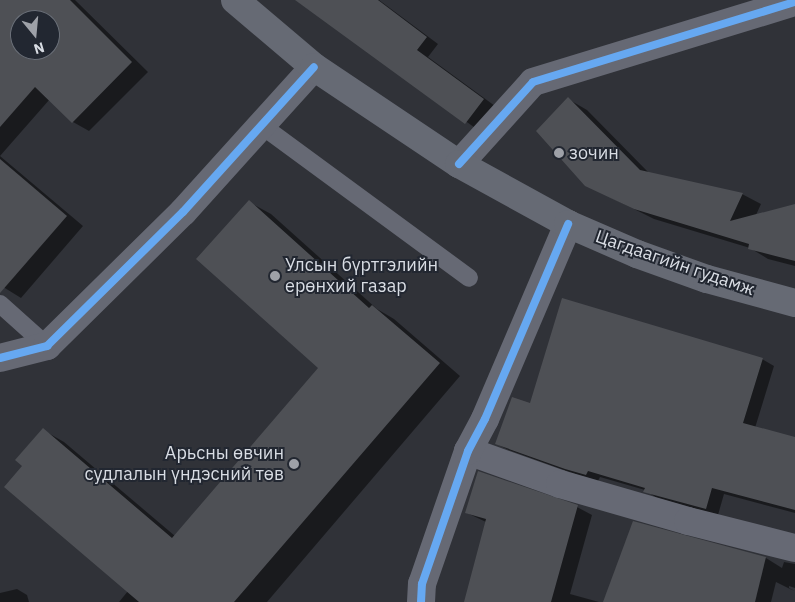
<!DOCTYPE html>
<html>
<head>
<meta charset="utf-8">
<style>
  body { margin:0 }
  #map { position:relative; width:795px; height:602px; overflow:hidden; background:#303238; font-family:"IBM Plex Sans",sans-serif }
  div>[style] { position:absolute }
  .shadow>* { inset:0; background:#0007 }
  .building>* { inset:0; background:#4e5055 }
  .lane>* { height:18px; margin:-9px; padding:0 9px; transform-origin:9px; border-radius:9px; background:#666974 }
  .street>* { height:28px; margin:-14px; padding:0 14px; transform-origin:14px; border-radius:14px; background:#666974 }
  .primary>* { height:28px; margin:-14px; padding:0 14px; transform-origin:14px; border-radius:14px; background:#666a74 }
  .cycleway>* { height:8px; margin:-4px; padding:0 4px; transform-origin:4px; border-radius:4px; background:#66a8f1 }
  .dots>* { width:14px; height:14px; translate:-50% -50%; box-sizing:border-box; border:2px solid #222731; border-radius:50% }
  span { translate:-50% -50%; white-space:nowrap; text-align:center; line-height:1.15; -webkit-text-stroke:4px #222731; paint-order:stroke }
  .poi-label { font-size:18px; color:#d9dde4 }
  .left { translate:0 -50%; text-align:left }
  .right { translate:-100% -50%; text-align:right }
  .street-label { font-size:18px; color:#d9dde4 }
  .north { position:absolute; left:10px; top:10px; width:50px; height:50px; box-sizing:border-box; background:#222731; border:1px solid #6b7079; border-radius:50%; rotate:163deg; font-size:14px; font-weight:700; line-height:20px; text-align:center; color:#d9dde4 }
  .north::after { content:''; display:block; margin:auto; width:18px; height:22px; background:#9ea1a8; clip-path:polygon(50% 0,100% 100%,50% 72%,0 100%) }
</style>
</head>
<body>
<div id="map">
  <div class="shadow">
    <i style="clip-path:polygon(evenodd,0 0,75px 0,148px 72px,89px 131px,73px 122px,50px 99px,0 156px,83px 226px,21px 298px,0 285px,0 0,20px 20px,50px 20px,50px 50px,20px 50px,20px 20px)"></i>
    <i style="clip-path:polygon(296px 0,379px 0,438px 44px,428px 57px,495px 106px,478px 130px)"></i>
    <i style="clip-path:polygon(568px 99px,587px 110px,650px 174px,742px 194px,761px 204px,756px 215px,795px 205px,795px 266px,768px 259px,750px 248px,654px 219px,586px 185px)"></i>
    <i style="clip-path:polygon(249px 202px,271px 214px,377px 309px,394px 319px,460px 376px,267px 602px,119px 602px,128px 591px,24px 466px,43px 430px,64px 442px,175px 536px,319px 368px)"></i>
    <i style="clip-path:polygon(762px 359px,774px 366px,755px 428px,795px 438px,795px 513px,724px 494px,718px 515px,657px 498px,645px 490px,600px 477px,598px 481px,578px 475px,509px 450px,497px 444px,531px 405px)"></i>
    <i style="clip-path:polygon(577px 507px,592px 515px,570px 594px,599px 602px,465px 602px,486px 522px,467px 513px)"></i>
    <i style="clip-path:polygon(766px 558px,782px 568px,784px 562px,795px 564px,795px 588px,789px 586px,789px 588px,795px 591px,790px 589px,776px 582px,771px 602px,605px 602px)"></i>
    <i style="clip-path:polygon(17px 589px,27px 595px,29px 602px,0 602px,0 593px)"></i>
  </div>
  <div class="building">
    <i style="clip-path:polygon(evenodd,0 0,70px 0,132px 62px,72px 123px,35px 87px,0 127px,0 0,20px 20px,50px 20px,50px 50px,20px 50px,20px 20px)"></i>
    <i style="clip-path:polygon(295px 0,378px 0,427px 37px,417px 50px,484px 99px,465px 124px)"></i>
    <i style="clip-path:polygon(568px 97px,640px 170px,743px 193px,730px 221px,795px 204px,795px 261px,748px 249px,749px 244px,634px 209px,585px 186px,536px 131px)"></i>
    <i style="clip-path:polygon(0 159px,67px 216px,0 293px)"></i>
    <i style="clip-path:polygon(249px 200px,369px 308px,372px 305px,440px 363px,234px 602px,139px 602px,4px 487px,22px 466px,15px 460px,43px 428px,172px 538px,318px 368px,196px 259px)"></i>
    <i style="clip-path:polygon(562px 298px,763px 358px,743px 423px,795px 437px,795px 510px,712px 488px,706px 509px,643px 492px,645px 488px,588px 471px,586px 475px,565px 469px,495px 444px,512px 397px,530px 403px)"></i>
    <i style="clip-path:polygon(478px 471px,578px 505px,551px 602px,464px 602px,486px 519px,465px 513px)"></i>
    <i style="clip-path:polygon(633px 521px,766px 557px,755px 602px,603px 602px)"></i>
  </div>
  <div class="lane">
    <i style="left:261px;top:125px;width:258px;rotate:36.3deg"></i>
    <i style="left:0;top:304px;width:63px;rotate:41.8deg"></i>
  </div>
  <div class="street">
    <i style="left:459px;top:164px;width:110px;rotate:-47.9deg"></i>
    <i style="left:533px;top:82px;width:274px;rotate:-17deg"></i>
    <i style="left:0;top:358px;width:49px;rotate:-14.3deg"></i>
    <i style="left:47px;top:346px;width:191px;rotate:-44.6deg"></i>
    <i style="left:183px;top:212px;width:195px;rotate:-47.9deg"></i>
    <i style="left:468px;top:451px;width:98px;rotate:19.7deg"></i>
    <i style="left:560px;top:484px;width:133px;rotate:16.1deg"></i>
    <i style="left:688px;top:521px;width:110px;rotate:14.2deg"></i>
    <i style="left:421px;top:602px;width:18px;rotate:-87deg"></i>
    <i style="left:422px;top:584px;width:141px;rotate:-70.9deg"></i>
    <i style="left:468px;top:451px;width:36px;rotate:-62deg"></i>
    <i style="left:485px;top:419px;width:212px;rotate:-66.9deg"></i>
  </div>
  <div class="primary">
    <i style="left:235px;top:0;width:104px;rotate:40.3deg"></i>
    <i style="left:314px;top:67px;width:174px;rotate:33.8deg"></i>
    <i style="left:459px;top:164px;width:124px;rotate:28.8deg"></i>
    <i style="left:568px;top:224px;width:75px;rotate:23.5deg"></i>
    <i style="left:637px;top:254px;width:74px;rotate:19.7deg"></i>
    <i style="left:707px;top:279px;width:91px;rotate:15.3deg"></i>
  </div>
  <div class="cycleway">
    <i style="left:459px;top:164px;width:110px;rotate:-47.9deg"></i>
    <i style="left:533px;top:82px;width:274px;rotate:-17deg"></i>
    <i style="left:0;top:358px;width:49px;rotate:-14.3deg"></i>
    <i style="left:47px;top:346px;width:191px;rotate:-44.6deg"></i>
    <i style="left:183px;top:212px;width:195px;rotate:-47.9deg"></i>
    <i style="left:421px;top:602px;width:18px;rotate:-87deg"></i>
    <i style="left:422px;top:584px;width:141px;rotate:-70.9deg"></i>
    <i style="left:468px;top:451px;width:36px;rotate:-62deg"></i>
    <i style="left:485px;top:419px;width:212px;rotate:-66.9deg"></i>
  </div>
  <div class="dots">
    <i style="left:559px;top:153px;background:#9ea1a8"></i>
    <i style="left:275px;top:276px;background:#9ea1a8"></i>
    <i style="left:294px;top:464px;background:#9ea1a8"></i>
  </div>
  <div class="poi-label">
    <span class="left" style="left:569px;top:153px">зочин</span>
    <span class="left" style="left:285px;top:276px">Улсын бүртгэлийн<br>ерөнхий газар</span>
    <span class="right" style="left:284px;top:464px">Арьсны өвчин<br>судлалын үндэсний төв</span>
  </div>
  <div class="street-label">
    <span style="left:675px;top:263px;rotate:19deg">Цагдаагийн гудамж</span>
  </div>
  <div class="north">N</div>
</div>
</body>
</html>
